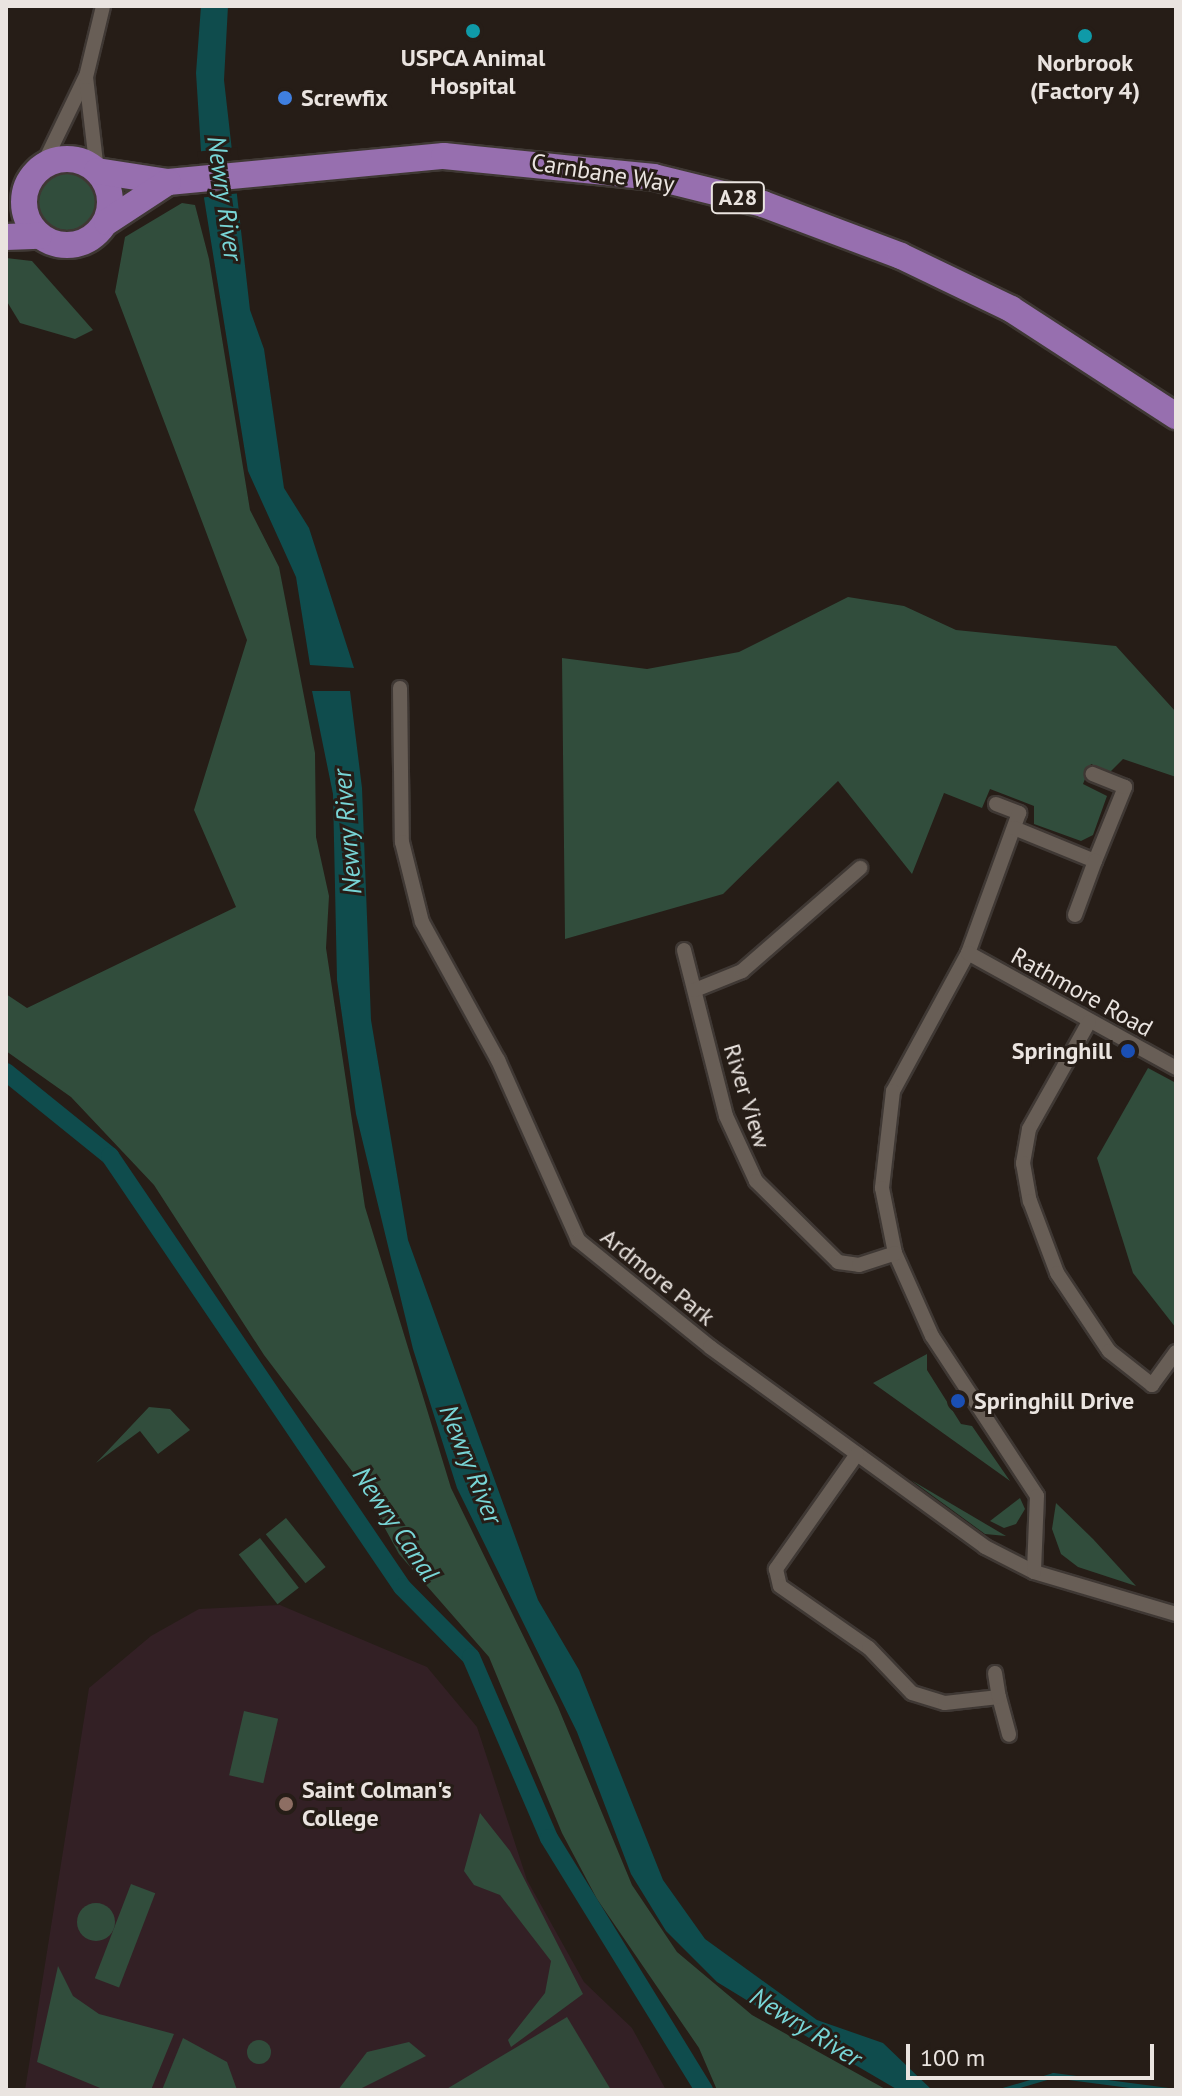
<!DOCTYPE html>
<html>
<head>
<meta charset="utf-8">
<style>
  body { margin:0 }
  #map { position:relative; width:1182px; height:2096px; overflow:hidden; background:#261d17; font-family:"PT Sans",sans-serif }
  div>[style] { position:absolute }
  .education>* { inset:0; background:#332025 }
  .green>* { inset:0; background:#314d3c; transform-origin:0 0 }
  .round { border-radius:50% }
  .water>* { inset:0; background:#0f4c4d }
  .pier>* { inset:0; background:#261d17; transform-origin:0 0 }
  .stream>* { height:5px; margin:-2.5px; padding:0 2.5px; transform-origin:2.5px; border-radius:2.5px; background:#0f4c4d }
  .canal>* { height:18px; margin:-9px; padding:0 9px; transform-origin:9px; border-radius:9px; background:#0f4c4d }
  .roads { filter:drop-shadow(2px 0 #3f3834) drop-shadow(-2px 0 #3f3834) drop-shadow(0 2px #3f3834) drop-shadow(0 -2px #3f3834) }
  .street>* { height:14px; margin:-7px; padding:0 7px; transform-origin:7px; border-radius:7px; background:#685e56 }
  .highway>* { height:26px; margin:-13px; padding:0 13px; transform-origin:13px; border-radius:13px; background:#976faf }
  .highway>.ring { margin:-13px; padding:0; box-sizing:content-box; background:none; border:26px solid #976faf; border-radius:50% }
  .dots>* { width:22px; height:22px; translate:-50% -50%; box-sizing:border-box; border:4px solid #261d17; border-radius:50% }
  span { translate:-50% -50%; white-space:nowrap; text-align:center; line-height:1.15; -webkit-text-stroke:6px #261d17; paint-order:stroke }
  .shield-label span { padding:2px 6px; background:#261d17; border:2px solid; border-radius:6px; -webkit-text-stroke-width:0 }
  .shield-label { font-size:22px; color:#eae4e0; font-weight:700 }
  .poi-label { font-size:24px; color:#eae4e0; font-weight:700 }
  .left { translate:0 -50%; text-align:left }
  .right { translate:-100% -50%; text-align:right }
  .street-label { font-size:24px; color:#eae4e0 }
  .water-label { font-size:26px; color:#78d5d6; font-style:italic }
  .frame { position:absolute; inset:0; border:8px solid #eae4e0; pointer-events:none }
  .scale { position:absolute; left:906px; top:2044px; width:248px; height:36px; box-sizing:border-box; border:4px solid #eae4e0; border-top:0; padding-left:10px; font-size:24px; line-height:28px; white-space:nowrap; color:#eae4e0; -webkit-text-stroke:6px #261d17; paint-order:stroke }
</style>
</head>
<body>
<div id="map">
  <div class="education">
    <i style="clip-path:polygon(280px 1605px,427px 1667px,477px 1727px,527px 1880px,584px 1982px,632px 2028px,666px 2090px,25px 2090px,89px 1688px,151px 1636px,199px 1609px)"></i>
  </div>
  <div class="green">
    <i class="round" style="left:37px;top:170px;width:60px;height:60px"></i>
    <i style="clip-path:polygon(182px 203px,195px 205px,209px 259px,250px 510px,279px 567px,315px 753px,316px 837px,329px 896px,326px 948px,365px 1207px,451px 1488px,558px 1707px,632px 1885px,677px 1952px,752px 2015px,887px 2090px,717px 2090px,699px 2048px,597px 1899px,562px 1833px,489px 1657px,399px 1554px,358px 1479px,264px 1355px,154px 1185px,71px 1097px,6px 1051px,6px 994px,27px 1008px,236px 907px,194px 810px,247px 640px,115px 292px,125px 237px)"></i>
    <i style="clip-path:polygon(6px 258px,32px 261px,93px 330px,75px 339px,20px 323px,6px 300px)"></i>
    <i style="clip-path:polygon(848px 597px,904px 606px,956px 630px,1116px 646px,1176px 712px,1176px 777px,1123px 759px,1110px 772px,1091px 764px,1083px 784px,1107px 796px,1093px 835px,1081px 841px,1034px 824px,1034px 806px,990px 789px,982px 808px,944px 793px,912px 874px,838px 781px,723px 894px,565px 939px,562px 658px,647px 669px,739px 652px)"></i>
    <i style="clip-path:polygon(1148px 1068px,1176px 1083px,1176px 1328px,1133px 1273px,1097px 1158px)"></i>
    <i style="clip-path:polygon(927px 1354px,927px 1370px,961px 1424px,972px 1426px,1010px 1481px,873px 1383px)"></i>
    <i style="clip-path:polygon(149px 1407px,170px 1409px,190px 1430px,158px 1454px,140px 1431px,96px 1463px)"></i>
    <i style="clip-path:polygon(911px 1480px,1006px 1536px,985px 1534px)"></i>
    <i style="clip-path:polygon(1020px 1498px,1025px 1509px,1016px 1524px,1004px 1528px,990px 1521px)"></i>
    <i style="clip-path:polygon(1056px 1503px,1093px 1539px,1136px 1586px,1078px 1567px,1061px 1554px,1052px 1529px)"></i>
    <i style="left:286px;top:1518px;width:63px;height:26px;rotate:51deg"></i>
    <i style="left:260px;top:1538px;width:63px;height:27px;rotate:52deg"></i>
    <i style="left:244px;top:1711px;width:35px;height:66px;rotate:13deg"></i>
    <i style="clip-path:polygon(480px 1813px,510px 1851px,583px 1994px,511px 2047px,508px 2040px,545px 1993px,551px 1961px,500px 1895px,474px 1885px,464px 1871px)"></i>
    <i style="left:131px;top:1884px;width:26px;height:101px;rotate:21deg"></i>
    <i class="round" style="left:77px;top:1903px;width:38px;height:38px"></i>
    <i style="clip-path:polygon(58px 1966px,73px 1996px,99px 2014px,174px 2034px,151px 2090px,105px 2090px,37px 2062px)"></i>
    <i style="clip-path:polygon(567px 2017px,611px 2090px,445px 2090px)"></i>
    <i style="clip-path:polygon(183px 2038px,227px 2062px,237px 2090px,162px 2090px)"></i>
    <i class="round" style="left:247px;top:2040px;width:24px;height:24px"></i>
    <i style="clip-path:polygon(409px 2042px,426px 2056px,358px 2090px,338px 2090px,367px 2052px)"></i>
  </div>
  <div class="water">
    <i style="clip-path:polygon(201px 6px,228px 6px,224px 80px,250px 310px,264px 349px,284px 488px,309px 528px,354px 668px,310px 665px,296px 577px,248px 471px,204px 198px,196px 73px)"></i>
    <i style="clip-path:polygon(312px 691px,350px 691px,362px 788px,371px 1020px,408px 1240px,538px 1600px,579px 1670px,663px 1880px,705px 1939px,817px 2020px,883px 2043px,932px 2090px,898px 2090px,804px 2035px,717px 1982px,666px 1931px,631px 1874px,577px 1732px,457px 1488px,413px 1349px,356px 1114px,337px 980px,333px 794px)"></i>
  </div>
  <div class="pier">
    <i style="left:237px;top:147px;width:46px;height:40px;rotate:83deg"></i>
  </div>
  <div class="stream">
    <i style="left:1003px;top:2090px;width:52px;rotate:-16.7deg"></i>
    <i style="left:1053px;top:2075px;width:116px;rotate:7.4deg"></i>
  </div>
  <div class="canal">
    <i style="left:6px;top:1072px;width:134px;rotate:38.9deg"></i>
    <i style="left:110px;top:1156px;width:521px;rotate:55.88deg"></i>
    <i style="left:402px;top:1587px;width:98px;rotate:45.4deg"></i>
    <i style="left:471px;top:1657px;width:197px;rotate:66.7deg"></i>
    <i style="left:549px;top:1838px;width:296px;rotate:58.4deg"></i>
  </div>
  <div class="roads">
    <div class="street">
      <i style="left:42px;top:167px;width:99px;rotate:-64.2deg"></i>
      <i style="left:97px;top:171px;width:95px;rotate:-96.7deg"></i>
      <i style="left:86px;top:77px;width:73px;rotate:-76.5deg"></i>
      <i style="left:400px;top:688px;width:154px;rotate:89.3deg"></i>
      <i style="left:402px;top:842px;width:82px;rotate:76deg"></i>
      <i style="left:422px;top:922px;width:158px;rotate:61.2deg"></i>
      <i style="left:498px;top:1060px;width:197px;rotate:66deg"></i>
      <i style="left:578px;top:1240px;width:170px;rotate:39deg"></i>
      <i style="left:710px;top:1347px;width:340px;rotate:36deg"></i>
      <i style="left:985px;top:1547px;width:55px;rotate:27deg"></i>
      <i style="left:1034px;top:1572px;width:148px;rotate:16.5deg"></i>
      <i style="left:996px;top:804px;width:25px;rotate:21deg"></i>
      <i style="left:1019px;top:813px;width:149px;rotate:110deg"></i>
      <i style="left:968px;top:953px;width:157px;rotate:118.5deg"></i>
      <i style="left:893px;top:1091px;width:98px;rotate:96.5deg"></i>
      <i style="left:882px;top:1188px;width:66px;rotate:78.7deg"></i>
      <i style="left:895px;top:1253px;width:91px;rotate:66deg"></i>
      <i style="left:932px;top:1336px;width:191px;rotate:56.7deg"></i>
      <i style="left:1037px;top:1496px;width:76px;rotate:92.3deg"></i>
      <i style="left:1014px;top:828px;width:87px;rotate:22.2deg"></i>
      <i style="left:1095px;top:861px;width:80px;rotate:-67.9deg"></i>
      <i style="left:1125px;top:787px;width:35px;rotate:-158deg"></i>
      <i style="left:1075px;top:915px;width:58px;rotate:-69.7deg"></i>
      <i style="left:684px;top:950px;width:171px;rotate:75.8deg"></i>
      <i style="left:726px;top:1116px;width:72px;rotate:65.2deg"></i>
      <i style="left:756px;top:1181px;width:115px;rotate:44.6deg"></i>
      <i style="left:838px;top:1262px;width:21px;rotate:8deg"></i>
      <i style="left:859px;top:1265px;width:38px;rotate:-18deg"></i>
      <i style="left:968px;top:953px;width:238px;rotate:28.9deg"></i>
      <i style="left:695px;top:990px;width:51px;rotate:-22deg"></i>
      <i style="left:742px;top:971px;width:157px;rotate:-41.1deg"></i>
      <i style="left:1089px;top:1022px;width:123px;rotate:119.3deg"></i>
      <i style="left:1029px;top:1129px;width:35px;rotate:100deg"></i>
      <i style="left:1023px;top:1163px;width:39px;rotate:80deg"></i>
      <i style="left:1030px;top:1201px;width:77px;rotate:69.4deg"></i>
      <i style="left:1057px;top:1273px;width:94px;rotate:56.3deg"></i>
      <i style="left:1109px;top:1351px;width:55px;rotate:38.3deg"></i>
      <i style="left:1152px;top:1385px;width:41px;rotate:-54deg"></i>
      <i style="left:857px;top:1454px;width:141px;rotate:125.2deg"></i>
      <i style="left:776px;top:1569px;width:17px;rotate:77deg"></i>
      <i style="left:780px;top:1586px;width:108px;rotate:34.9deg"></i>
      <i style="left:869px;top:1648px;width:62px;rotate:46.3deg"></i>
      <i style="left:912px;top:1693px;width:34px;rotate:17deg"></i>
      <i style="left:945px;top:1703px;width:54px;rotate:-6.3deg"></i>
      <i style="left:999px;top:1697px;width:39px;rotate:75deg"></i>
      <i style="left:995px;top:1673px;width:24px;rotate:81deg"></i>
    </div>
    <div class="highway">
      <i class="ring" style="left:24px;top:159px;width:60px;height:60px"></i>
      <i style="left:97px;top:171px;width:72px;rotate:8.8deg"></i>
      <i style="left:168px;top:182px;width:277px;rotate:-5.4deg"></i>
      <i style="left:444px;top:156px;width:211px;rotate:5.7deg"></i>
      <i style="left:654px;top:177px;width:112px;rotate:13.9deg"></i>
      <i style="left:763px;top:204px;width:147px;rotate:20.6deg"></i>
      <i style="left:901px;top:256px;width:122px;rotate:25.7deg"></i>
      <i style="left:1011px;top:309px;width:197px;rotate:33deg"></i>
      <i style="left:107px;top:222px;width:73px;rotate:-33.3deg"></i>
      <i style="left:6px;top:237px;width:33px;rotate:-2deg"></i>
    </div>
  </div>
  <div class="dots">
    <i style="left:473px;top:31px;background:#0f9aa8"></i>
    <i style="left:1085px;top:36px;background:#0f9aa8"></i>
    <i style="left:285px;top:98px;background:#3f7fe0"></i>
    <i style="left:1128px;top:1051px;background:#1a4fb4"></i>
    <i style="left:958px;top:1401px;background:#1a4fb4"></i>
    <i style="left:286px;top:1804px;background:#8d6e63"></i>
  </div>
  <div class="shield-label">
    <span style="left:738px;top:198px">A28</span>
  </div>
  <div class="poi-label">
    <span style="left:473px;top:72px">USPCA Animal<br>Hospital</span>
    <span style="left:1085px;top:77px">Norbrook<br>(Factory 4)</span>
    <span class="left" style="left:301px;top:98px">Screwfix</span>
    <span class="right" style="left:1112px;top:1051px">Springhill</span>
    <span class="left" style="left:974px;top:1401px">Springhill Drive</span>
    <span class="left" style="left:302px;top:1804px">Saint Colman's<br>College</span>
  </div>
  <div class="street-label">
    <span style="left:603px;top:173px;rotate:9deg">Carnbane Way</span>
    <span style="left:1082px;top:992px;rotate:29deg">Rathmore Road</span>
    <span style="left:747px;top:1096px;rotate:73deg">River View</span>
    <span style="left:658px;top:1277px;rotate:39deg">Ardmore Park</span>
  </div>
  <div class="water-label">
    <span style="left:225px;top:198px;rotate:82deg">Newry River</span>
    <span style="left:347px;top:832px;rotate:-95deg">Newry River</span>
    <span style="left:471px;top:1464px;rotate:68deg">Newry River</span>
    <span style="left:396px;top:1524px;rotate:56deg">Newry Canal</span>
    <span style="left:806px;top:2027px;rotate:32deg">Newry River</span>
  </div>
  <div class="frame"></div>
  <div class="scale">100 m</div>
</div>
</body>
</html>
